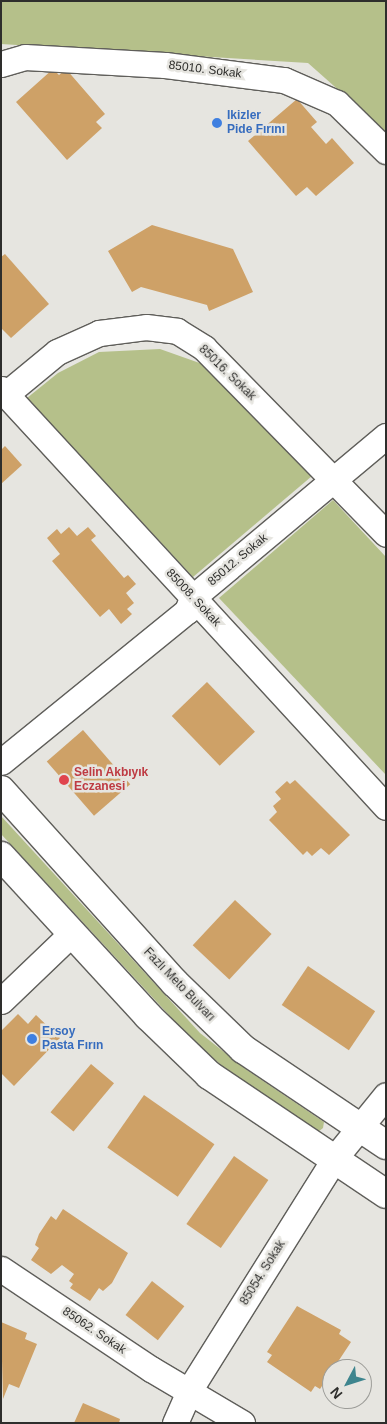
<!DOCTYPE html>
<html>
<head>
<meta charset="utf-8">
<style>
  body { margin:0 }
  #map { position:relative; width:387px; height:1424px; overflow:hidden; background:#e6e5e0; font-family:Arial,sans-serif }
  div>[style] { position:absolute }
  .green>* { inset:0; background:#b5c08a }
  .building>* { inset:0; background:#cea167; transform-origin:0 0 }
  .roads { filter:drop-shadow(1px 0 #5f5e5a) drop-shadow(-1px 0 #5f5e5a) drop-shadow(0 1px #5f5e5a) drop-shadow(0 -1px #5f5e5a) }
  .street>* { height:25px; margin:-12.5px; padding:0 12.5px; transform-origin:12.5px; border-radius:12.5px; background:#fff }
  .secondary>* { height:28px; margin:-14px; padding:0 14px; transform-origin:14px; border-radius:14px; background:#fff }
  .dots>* { width:14px; height:14px; translate:-50% -50%; box-sizing:border-box; border:2px solid #e6e5e0; border-radius:50% }
  span { translate:-50% -50%; white-space:nowrap; text-align:center; line-height:1.15; -webkit-text-stroke:5px #e6e5e0; paint-order:stroke }
  .street-label { font-size:12px; color:#2e2e2c }
  .shop-label { font-size:12px; color:#366cbe; font-weight:700 }
  .left { translate:0 -50%; text-align:left }
  .health-label { font-size:12px; color:#be3a42; font-weight:700 }
  .frame { position:absolute; inset:0; border:2px solid #2e2e2c; pointer-events:none }
  .north { position:absolute; left:322px; top:1359px; width:50px; height:50px; box-sizing:border-box; background:#e6e5e0; border:1px solid #9c9c98; border-radius:50%; rotate:230deg; font-size:14px; font-weight:700; line-height:20px; text-align:center; color:#2e2e2c }
  .north::after { content:''; display:block; margin:auto; width:18px; height:22px; background:#3e858e; clip-path:polygon(50% 0,100% 100%,50% 72%,0 100%) }
</style>
</head>
<body>
<div id="map">
  <div class="green">
    <i style="clip-path:polygon(1px 1px,386px 1px,386px 132px,308px 63px,1px 44px)"></i>
    <i style="clip-path:polygon(160px 349px,208px 366px,312px 476px,193px 577px,27px 398px,58px 373px,99px 352px)"></i>
    <i style="clip-path:polygon(333px 500px,386px 557px,386px 775px,219px 598px)"></i>
    <i style="clip-path:polygon(1px 816px,200px 1033px,247px 1070px,324px 1122px,323px 1128px,318px 1132px,240px 1081px,193px 1041px,1px 834px)"></i>
  </div>
  <div class="building">
    <i style="clip-path:polygon(53px 69px,59px 75px,66px 69px,105px 114px,96px 122px,102px 128px,67px 160px,16px 102px)"></i>
    <i style="clip-path:polygon(297px 99px,317px 122px,311px 127px,326px 144px,332px 138px,354px 163px,316px 196px,307px 187px,296px 196px,248px 141px)"></i>
    <i style="clip-path:polygon(152px 225px,233px 249px,253px 292px,209px 311px,207px 305px,141px 287px,132px 292px,108px 251px)"></i>
    <i style="clip-path:polygon(5px 254px,49px 304px,11px 338px,1px 328px,1px 257px)"></i>
    <i style="clip-path:polygon(5px 446px,22px 465px,1px 484px,1px 450px)"></i>
    <i style="clip-path:polygon(69px 527px,77px 536px,88px 527px,96px 536px,91px 540px,124px 578px,128px 575px,136px 584px,126px 593px,134px 603px,127px 609px,132px 614px,121px 624px,109px 609px,100px 617px,52px 561px,60px 554px,47px 538px,57px 529px,61px 534px)"></i>
    <i style="left:207px;top:682px;width:69px;height:49px;rotate:46deg"></i>
    <i style="left:83px;top:730px;width:72px;height:48px;rotate:49deg"></i>
    <i style="clip-path:polygon(295px 780px,350px 835px,329px 855px,321px 848px,312px 856px,307px 851px,303px 855px,269px 820px,277px 812px,273px 806px,281px 799px,275px 792px,287px 781px,290px 784px)"></i>
    <i style="left:235px;top:900px;width:50px;height:62px;rotate:43deg"></i>
    <i style="left:308px;top:966px;width:81px;height:47px;rotate:34deg"></i>
    <i style="clip-path:polygon(18px 1014px,28px 1024px,36px 1015px,60px 1038px,14px 1086px,1px 1073px,1px 1031px)"></i>
    <i style="left:91px;top:1064px;width:30px;height:63px;rotate:40deg"></i>
    <i style="left:144px;top:1095px;width:86px;height:64px;rotate:35deg"></i>
    <i style="left:234px;top:1156px;width:42px;height:83px;rotate:35deg"></i>
    <i style="clip-path:polygon(63px 1209px,128px 1253px,112px 1283px,103px 1291px,99px 1288px,90px 1301px,70px 1288px,73px 1284px,69px 1281px,74px 1274px,62px 1265px,51px 1274px,31px 1260px,39px 1248px,35px 1245px,39px 1234px,51px 1216px,56px 1220px)"></i>
    <i style="left:152px;top:1281px;width:41px;height:43px;rotate:38deg"></i>
    <i style="clip-path:polygon(297px 1306px,341px 1330px,339px 1334px,351px 1342px,320px 1389px,315px 1386px,311px 1392px,267px 1362px,272px 1355px,267px 1352px)"></i>
    <i style="clip-path:polygon(1px 1322px,27px 1333px,25px 1339px,37px 1344px,19px 1388px,9px 1384px,3px 1399px)"></i>
    <i style="clip-path:polygon(83px 1403px,120px 1419px,119px 1423px,74px 1423px)"></i>
  </div>
  <div class="roads">
    <div class="street">
      <i style="left:1px;top:64px;width:25px;rotate:-16deg"></i>
      <i style="left:25px;top:57px;width:140px;rotate:3.3deg"></i>
      <i style="left:165px;top:65px;width:120px;rotate:7.2deg"></i>
      <i style="left:284px;top:80px;width:58px;rotate:23.5deg"></i>
      <i style="left:337px;top:103px;width:69px;rotate:44.4deg"></i>
      <i style="left:1px;top:389px;width:568px;rotate:47.35deg"></i>
      <i style="left:6px;top:394px;width:66px;rotate:-39.5deg"></i>
      <i style="left:57px;top:352px;width:46px;rotate:-24.3deg"></i>
      <i style="left:99px;top:333px;width:47px;rotate:-7.3deg"></i>
      <i style="left:146px;top:327px;width:31px;rotate:7deg"></i>
      <i style="left:177px;top:331px;width:32px;rotate:32deg"></i>
      <i style="left:204px;top:348px;width:260px;rotate:45.6deg"></i>
      <i style="left:1px;top:762px;width:240px;rotate:-39.1deg"></i>
      <i style="left:187px;top:611px;width:14px;rotate:-69deg"></i>
      <i style="left:192px;top:598px;width:253px;rotate:-39.9deg"></i>
      <i style="left:1px;top:1001px;width:98px;rotate:-43.8deg"></i>
      <i style="left:1px;top:1269px;width:180px;rotate:33.7deg"></i>
      <i style="left:151px;top:1369px;width:106px;rotate:30.7deg"></i>
      <i style="left:175px;top:1423px;width:37px;rotate:-66deg"></i>
      <i style="left:190px;top:1389px;width:271px;rotate:-57.9deg"></i>
      <i style="left:334px;top:1159px;width:82px;rotate:-50.9deg"></i>
    </div>
    <div class="secondary">
      <i style="left:1px;top:790px;width:260px;rotate:48deg"></i>
      <i style="left:175px;top:983px;width:95px;rotate:44.1deg"></i>
      <i style="left:243px;top:1049px;width:172px;rotate:33.9deg"></i>
      <i style="left:1px;top:856px;width:217px;rotate:47.4deg"></i>
      <i style="left:148px;top:1016px;width:85px;rotate:44deg"></i>
      <i style="left:209px;top:1075px;width:213px;rotate:33.9deg"></i>
    </div>
  </div>
  <div class="dots">
    <i style="left:217px;top:123px;background:#3f7fe0"></i>
    <i style="left:64px;top:780px;background:#e0444e"></i>
    <i style="left:32px;top:1039px;background:#3f7fe0"></i>
  </div>
  <div class="street-label">
    <span style="left:205px;top:70px;rotate:7deg">85010. Sokak</span>
    <span style="left:227px;top:373px;rotate:44deg">85016. Sokak</span>
    <span style="left:238px;top:560px;rotate:-40deg">85012. Sokak</span>
    <span style="left:193px;top:598px;rotate:47deg">85008. Sokak</span>
    <span style="left:179px;top:985px;rotate:46deg">Fazlı Meto Bulvarı</span>
    <span style="left:263px;top:1273px;rotate:-58deg">85054. Sokak</span>
    <span style="left:94px;top:1331px;rotate:34deg">85062. Sokak</span>
  </div>
  <div class="shop-label">
    <span class="left" style="left:227px;top:123px">Ikizler<br>Pide Fırını</span>
    <span class="left" style="left:42px;top:1039px">Ersoy<br>Pasta Fırın</span>
  </div>
  <div class="health-label">
    <span class="left" style="left:74px;top:780px">Selin Akbıyık<br>Eczanesi</span>
  </div>
  <div class="frame"></div>
  <div class="north">N</div>
</div>
</body>
</html>
